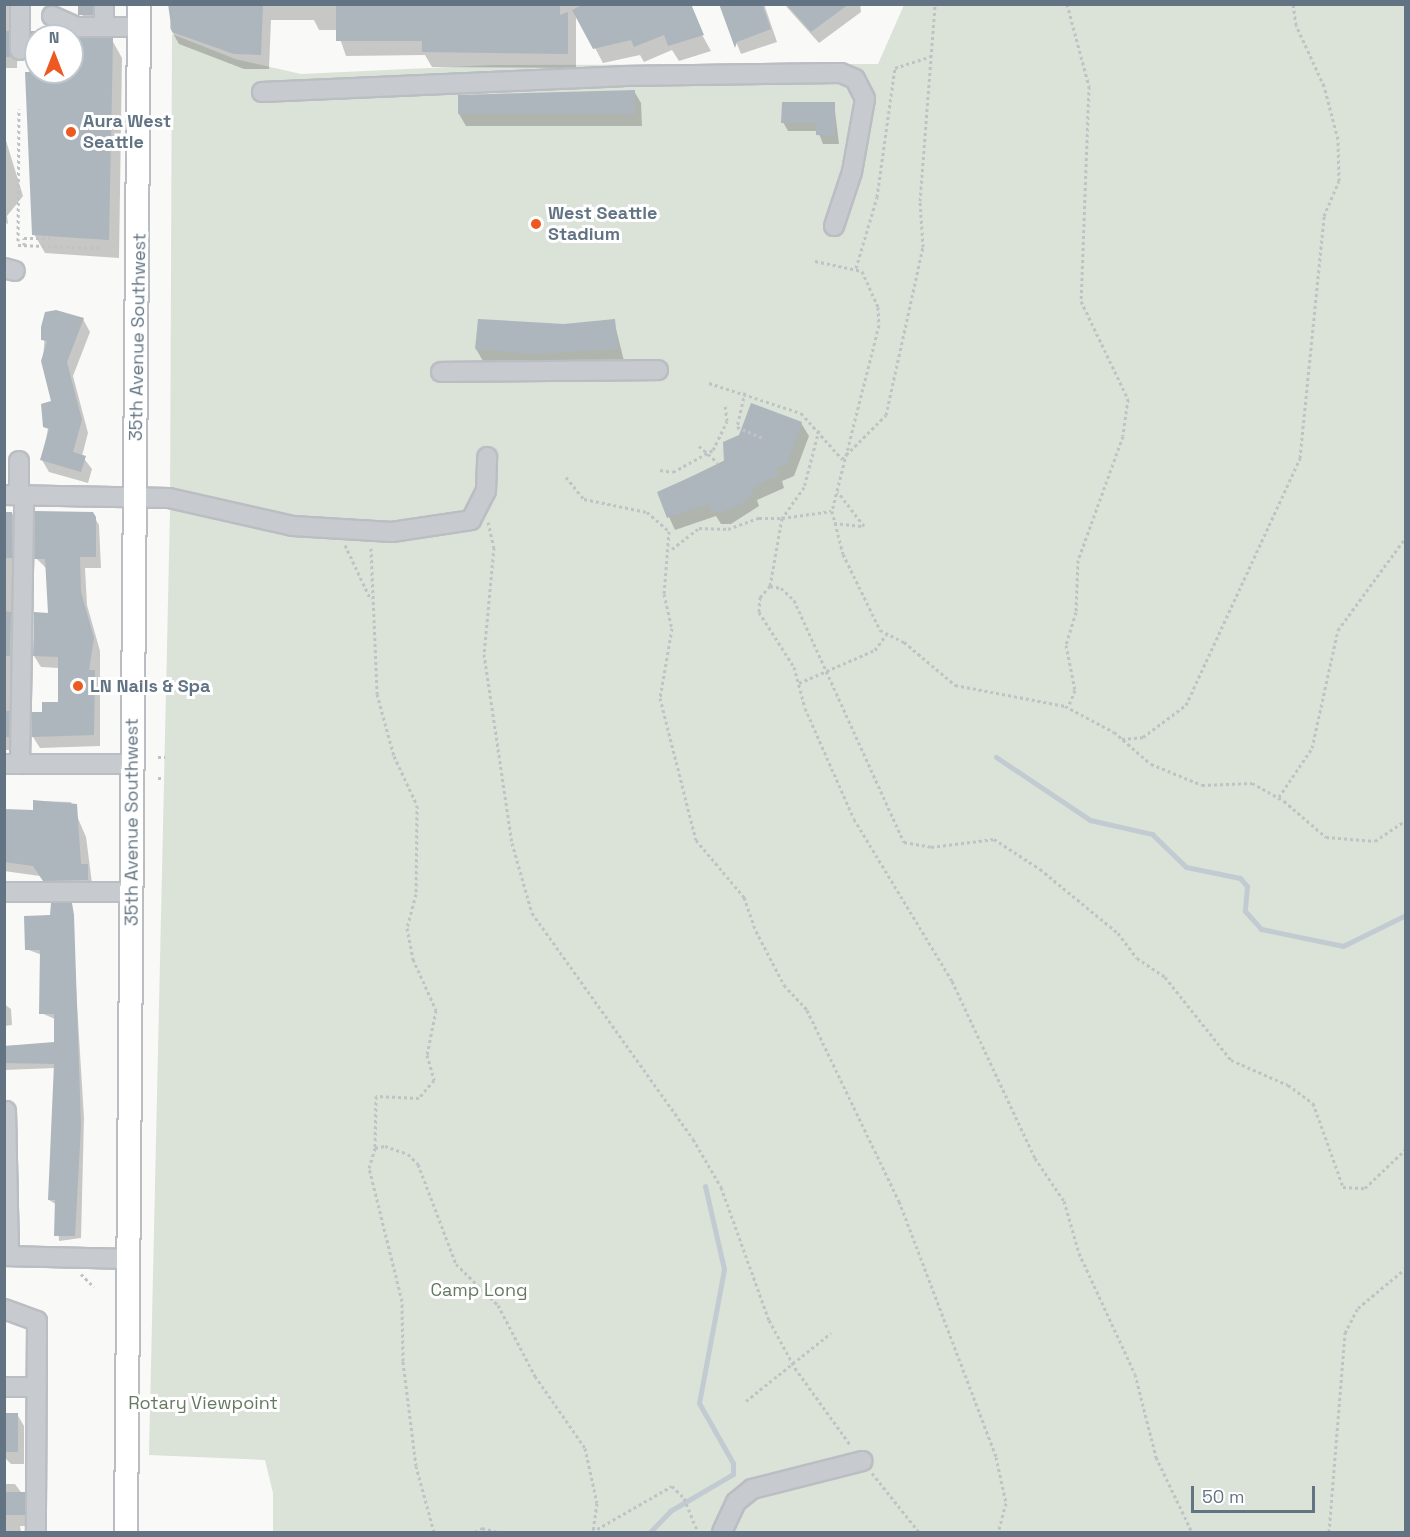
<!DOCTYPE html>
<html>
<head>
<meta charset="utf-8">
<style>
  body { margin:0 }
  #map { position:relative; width:1410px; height:1537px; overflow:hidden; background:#f9f9f7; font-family:"Space Grotesk",sans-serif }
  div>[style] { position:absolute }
  .green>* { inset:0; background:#dbe2d8 }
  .shadow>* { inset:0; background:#0003 }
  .stream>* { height:5px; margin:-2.5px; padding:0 2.5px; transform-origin:2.5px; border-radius:2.5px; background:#c2cbd1 }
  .building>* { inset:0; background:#adb6bc; transform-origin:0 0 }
  .path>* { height:3px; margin-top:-1.5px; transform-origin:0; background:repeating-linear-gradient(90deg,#c0c3c5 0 3px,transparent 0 6px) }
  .roads { filter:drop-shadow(2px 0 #babec2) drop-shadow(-2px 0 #babec2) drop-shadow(0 2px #babec2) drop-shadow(0 -2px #babec2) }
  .minor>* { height:18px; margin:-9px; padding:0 9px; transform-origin:9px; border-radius:9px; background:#c7cbcf }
  .major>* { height:22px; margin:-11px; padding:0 11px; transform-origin:11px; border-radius:11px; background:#fff }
  .dots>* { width:16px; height:16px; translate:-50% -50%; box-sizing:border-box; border:3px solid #fff; border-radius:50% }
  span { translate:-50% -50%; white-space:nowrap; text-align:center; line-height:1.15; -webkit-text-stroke:6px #fff; paint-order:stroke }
  .poi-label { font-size:18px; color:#627484; font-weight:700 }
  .left { translate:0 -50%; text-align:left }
  .street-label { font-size:18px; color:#627484 }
  .park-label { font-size:18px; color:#667a62 }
  .frame { position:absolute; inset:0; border:6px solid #627484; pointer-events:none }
  .north { position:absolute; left:24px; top:24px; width:60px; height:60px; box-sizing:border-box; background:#fff; border:2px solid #c0c7ce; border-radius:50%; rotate:0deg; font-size:16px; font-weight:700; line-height:24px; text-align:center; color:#627484 }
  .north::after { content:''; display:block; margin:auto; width:21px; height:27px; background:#ee5922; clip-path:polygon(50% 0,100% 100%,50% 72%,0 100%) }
  .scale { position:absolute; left:1191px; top:1486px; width:124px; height:27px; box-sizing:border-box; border:3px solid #627484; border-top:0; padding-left:8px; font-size:18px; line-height:21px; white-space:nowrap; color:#627484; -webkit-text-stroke:4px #fff; paint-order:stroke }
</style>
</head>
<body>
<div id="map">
  <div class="green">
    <i style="clip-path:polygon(904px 5px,1405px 5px,1405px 1532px,273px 1532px,273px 1493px,265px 1460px,149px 1455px,170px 512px,172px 34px,235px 59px,301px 74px,493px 65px,878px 64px)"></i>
  </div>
  <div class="shadow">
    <i style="clip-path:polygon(4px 4px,19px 4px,17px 68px,6px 68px,4px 106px)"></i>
    <i style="clip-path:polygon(79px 4px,100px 4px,97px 24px,85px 24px)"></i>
    <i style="clip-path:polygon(172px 4px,685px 4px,711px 51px,679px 61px,672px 50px,644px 62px,640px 55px,603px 63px,576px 12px,576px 68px,432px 67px,425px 55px,346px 56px,337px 30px,319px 30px,314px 20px,271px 20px,269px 69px,244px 69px,179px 44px,170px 28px)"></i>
    <i style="clip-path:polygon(721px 4px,764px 4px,777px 42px,741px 54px)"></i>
    <i style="clip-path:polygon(784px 4px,860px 4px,861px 12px,819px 43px)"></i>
    <i style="clip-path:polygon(33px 32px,49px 36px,36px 36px,36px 72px,72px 72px,72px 40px,112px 40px,122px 58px,119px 258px,45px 253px,34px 234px,27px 96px)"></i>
    <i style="clip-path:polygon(634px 91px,641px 103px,642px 126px,466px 126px,459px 114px)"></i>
    <i style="clip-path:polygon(834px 103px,839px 144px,823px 144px,818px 131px,788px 131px,783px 122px)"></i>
    <i style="clip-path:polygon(4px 134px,23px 196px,7px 216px,8px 224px,4px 222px)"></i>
    <i style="clip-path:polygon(46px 314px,83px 319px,90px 332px,73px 376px,88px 433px,82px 456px,92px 469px,88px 483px,49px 472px,42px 460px,53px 402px,43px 361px)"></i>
    <i style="clip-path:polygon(614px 321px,624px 361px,483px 361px,476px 349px,564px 325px)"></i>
    <i style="clip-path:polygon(801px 423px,809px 436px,794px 476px,782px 481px,784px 488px,757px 500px,759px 506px,731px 524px,721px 524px,716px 516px,675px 530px,658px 493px)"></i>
    <i style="clip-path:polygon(4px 513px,12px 513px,19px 527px,16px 750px,5px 750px)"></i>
    <i style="clip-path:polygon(92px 513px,99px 525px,101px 568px,85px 568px,87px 605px,100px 651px,100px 746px,40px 748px,33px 737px,59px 703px,59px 668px,41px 667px,34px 656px,35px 614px,50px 615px,47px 569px,36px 558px)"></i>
    <i style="clip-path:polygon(34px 801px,71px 802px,86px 837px,93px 891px,51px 891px,40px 876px,4px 871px,4px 811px,34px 811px)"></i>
    <i style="clip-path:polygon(71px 905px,84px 1118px,81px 1238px,59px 1241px,57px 1205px,49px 1200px,55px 1068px,4px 1070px,4px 1046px,56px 1044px,55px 1019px,41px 1013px,42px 955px,26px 949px,51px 917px)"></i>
    <i style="clip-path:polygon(4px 1004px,11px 1009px,12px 1025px,4px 1026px)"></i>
    <i style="clip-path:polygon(4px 1414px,17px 1414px,24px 1426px,24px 1464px,11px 1464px,4px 1457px)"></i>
    <i style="clip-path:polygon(4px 1484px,15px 1484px,31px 1506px,31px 1526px,20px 1526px,21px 1532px,4px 1532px)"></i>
  </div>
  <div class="stream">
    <i style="left:996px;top:757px;width:113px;rotate:33.8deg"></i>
    <i style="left:1090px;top:820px;width:64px;rotate:12.7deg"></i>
    <i style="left:1152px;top:834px;width:47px;rotate:44.1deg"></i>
    <i style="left:1186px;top:867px;width:55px;rotate:11.5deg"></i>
    <i style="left:1240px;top:878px;width:11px;rotate:49deg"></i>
    <i style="left:1247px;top:886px;width:25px;rotate:95deg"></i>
    <i style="left:1245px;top:911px;width:24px;rotate:48deg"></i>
    <i style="left:1261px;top:929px;width:84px;rotate:11.7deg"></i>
    <i style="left:1343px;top:946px;width:70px;rotate:-26.2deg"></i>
    <i style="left:650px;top:1532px;width:29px;rotate:-46deg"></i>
    <i style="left:670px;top:1511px;width:73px;rotate:-30.4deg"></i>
    <i style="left:733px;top:1474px;width:11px;rotate:-90deg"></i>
    <i style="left:733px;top:1463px;width:69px;rotate:-119.5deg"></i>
    <i style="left:699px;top:1403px;width:136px;rotate:-79.4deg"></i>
    <i style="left:724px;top:1269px;width:85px;rotate:-102.9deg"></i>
  </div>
  <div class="building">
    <i style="left:78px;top:4px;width:15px;height:11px"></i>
    <i style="clip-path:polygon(168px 4px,263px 4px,261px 55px,234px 54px,172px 32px)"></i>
    <i style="clip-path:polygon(560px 4px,560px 15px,568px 12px,568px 54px,422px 52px,422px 41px,336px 41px,336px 6px)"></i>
    <i style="clip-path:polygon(584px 4px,691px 4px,704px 35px,668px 46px,664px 35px,634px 47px,631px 40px,593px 49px,572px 10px)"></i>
    <i style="clip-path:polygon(719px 4px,762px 4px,771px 29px,737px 42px,735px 48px)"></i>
    <i style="clip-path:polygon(786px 4px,849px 4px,811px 32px)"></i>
    <i style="clip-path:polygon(4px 31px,9px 31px,11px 57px,4px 57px)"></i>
    <i style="clip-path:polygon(31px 31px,36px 31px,36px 57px,29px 57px)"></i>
    <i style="clip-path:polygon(72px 38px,113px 38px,109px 240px,32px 235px,25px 72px,72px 72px)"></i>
    <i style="clip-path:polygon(635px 90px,635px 114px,458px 114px,458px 95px)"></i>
    <i style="clip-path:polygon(782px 102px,835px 102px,835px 136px,816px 135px,816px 123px,781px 123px)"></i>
    <i style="clip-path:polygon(56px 310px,84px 318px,67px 362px,82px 420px,73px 452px,86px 456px,81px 472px,40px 460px,49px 429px,43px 427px,41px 404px,51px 401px,41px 361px,47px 341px,41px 340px,41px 327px,45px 312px)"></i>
    <i style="clip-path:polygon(478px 319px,564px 324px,615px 319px,618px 349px,531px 354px,475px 349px)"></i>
    <i style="clip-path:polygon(751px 403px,802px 422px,787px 464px,776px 468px,779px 475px,751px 488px,754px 494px,741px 504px,723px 512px,712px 512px,708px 504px,667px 518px,657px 492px,724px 462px,723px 442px,739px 435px)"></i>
    <i style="clip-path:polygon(35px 511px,93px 512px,96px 517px,96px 557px,80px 557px,81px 592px,94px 638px,89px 670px,95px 670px,94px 735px,32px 737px,32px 712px,42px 712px,42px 702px,58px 702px,58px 657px,33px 656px,34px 612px,48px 613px,45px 559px,34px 559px)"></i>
    <i style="left:4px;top:512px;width:8px;height:46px"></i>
    <i style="clip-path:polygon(4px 611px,11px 612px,10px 656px,4px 656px)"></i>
    <i style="clip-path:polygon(4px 711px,10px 711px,9px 737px,4px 737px)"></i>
    <i style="clip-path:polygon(33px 800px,77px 804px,81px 864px,88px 864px,88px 880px,43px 881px,33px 866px,4px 862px,4px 809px,33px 810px)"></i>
    <i style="clip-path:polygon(51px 903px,72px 903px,74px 915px,81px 1126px,75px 1236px,54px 1236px,55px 1200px,48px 1200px,54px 1064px,4px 1063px,4px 1046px,54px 1042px,54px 1014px,39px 1014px,40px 950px,25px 950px,24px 916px,50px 915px)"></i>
    <i style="left:4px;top:1413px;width:14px;height:39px"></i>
    <i style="left:4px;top:1492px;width:21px;height:23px"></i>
  </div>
  <div class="path">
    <i style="left:1067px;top:4px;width:85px;rotate:75deg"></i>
    <i style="left:1089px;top:86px;width:215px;rotate:92.1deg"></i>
    <i style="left:1081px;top:301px;width:109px;rotate:64.4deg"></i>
    <i style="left:1128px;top:399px;width:37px;rotate:98deg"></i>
    <i style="left:1123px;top:436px;width:132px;rotate:109.9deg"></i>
    <i style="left:1078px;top:560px;width:52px;rotate:92.2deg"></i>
    <i style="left:1076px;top:612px;width:34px;rotate:107deg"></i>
    <i style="left:1066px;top:645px;width:46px;rotate:78.7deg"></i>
    <i style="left:1075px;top:690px;width:18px;rotate:112deg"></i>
    <i style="left:18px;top:241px;width:132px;rotate:-89.6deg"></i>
    <i style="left:18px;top:245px;width:84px;rotate:2deg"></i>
    <i style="left:24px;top:245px;width:7px;rotate:-90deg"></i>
    <i style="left:24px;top:238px;width:31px"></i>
    <i style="left:815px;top:261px;width:48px;rotate:12deg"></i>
    <i style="left:862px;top:271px;width:39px;rotate:66deg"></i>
    <i style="left:878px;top:307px;width:18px;rotate:87deg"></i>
    <i style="left:879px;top:325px;width:192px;rotate:104.2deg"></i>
    <i style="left:832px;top:511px;width:44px;rotate:75.7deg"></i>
    <i style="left:843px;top:554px;width:85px;rotate:64deg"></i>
    <i style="left:880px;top:630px;width:27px;rotate:27deg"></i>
    <i style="left:904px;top:642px;width:67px;rotate:40.1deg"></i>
    <i style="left:955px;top:685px;width:112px;rotate:10.8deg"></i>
    <i style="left:1065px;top:706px;width:55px;rotate:28deg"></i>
    <i style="left:1114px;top:732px;width:49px;rotate:40.9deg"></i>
    <i style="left:1151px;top:764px;width:55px;rotate:22.4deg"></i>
    <i style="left:1202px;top:785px;width:50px;rotate:-2.3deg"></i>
    <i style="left:1252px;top:783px;width:37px;rotate:29deg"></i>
    <i style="left:1284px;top:801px;width:55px;rotate:40.6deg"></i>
    <i style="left:1326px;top:837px;width:49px;rotate:4.7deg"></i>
    <i style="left:1375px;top:841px;width:37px;rotate:-34deg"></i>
    <i style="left:856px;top:268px;width:74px;rotate:-73.5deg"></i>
    <i style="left:877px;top:197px;width:130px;rotate:-82.1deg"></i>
    <i style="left:895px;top:68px;width:39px;rotate:-18deg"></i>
    <i style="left:709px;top:383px;width:97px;rotate:18.1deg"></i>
    <i style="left:801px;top:413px;width:62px;rotate:48.3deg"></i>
    <i style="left:842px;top:459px;width:62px;rotate:-45deg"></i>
    <i style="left:886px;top:415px;width:172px;rotate:-77.6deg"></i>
    <i style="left:923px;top:247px;width:46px;rotate:-93.7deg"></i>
    <i style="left:920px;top:201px;width:198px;rotate:-85.6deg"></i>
    <i style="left:745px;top:392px;width:36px;rotate:103deg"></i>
    <i style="left:737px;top:427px;width:30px;rotate:23deg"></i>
    <i style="left:819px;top:430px;width:59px;rotate:104.7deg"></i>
    <i style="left:804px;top:487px;width:38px;rotate:125deg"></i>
    <i style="left:782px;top:518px;width:50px;rotate:-8deg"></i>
    <i style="left:699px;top:446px;width:25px;rotate:42deg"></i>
    <i style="left:660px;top:470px;width:13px;rotate:9deg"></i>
    <i style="left:673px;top:472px;width:46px;rotate:-28.8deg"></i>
    <i style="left:713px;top:450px;width:32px;rotate:-64deg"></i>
    <i style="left:727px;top:421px;width:17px;rotate:-97deg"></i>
    <i style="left:566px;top:477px;width:28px;rotate:51deg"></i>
    <i style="left:584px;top:499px;width:64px;rotate:11.7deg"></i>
    <i style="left:647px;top:512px;width:29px;rotate:41deg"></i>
    <i style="left:669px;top:531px;width:63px;rotate:94.5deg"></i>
    <i style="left:664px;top:594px;width:35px;rotate:77deg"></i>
    <i style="left:672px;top:628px;width:71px;rotate:99.7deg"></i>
    <i style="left:660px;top:698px;width:146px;rotate:75.8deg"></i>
    <i style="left:696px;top:840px;width:75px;rotate:49.9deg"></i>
    <i style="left:744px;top:897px;width:36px;rotate:71deg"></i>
    <i style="left:756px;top:931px;width:61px;rotate:62.6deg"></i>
    <i style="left:784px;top:985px;width:34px;rotate:47deg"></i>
    <i style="left:807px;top:1010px;width:212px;rotate:64.3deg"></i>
    <i style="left:899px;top:1201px;width:274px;rotate:69.2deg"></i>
    <i style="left:996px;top:1457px;width:47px;rotate:77.7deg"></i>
    <i style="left:1006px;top:1503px;width:30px;rotate:105deg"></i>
    <i style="left:488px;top:522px;width:26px;rotate:77deg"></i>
    <i style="left:494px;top:547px;width:107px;rotate:95.3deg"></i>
    <i style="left:484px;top:654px;width:191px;rotate:81.6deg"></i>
    <i style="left:512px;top:843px;width:73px;rotate:74.1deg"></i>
    <i style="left:532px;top:913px;width:277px;rotate:54.5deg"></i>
    <i style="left:693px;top:1139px;width:56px;rotate:59.7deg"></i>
    <i style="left:721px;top:1187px;width:141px;rotate:70.2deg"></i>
    <i style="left:769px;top:1320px;width:55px;rotate:61.6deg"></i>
    <i style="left:795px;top:1368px;width:96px;rotate:54.3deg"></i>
    <i style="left:834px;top:523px;width:30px;rotate:6deg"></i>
    <i style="left:864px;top:526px;width:43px;rotate:-127.4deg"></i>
    <i style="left:345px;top:545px;width:59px;rotate:64.7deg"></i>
    <i style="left:371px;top:548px;width:146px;rotate:87.6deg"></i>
    <i style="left:377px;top:694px;width:64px;rotate:74.7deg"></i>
    <i style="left:394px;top:756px;width:54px;rotate:64.9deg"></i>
    <i style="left:417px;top:805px;width:89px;rotate:90.6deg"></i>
    <i style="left:416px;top:894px;width:35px;rotate:105deg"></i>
    <i style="left:407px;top:928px;width:32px;rotate:79deg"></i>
    <i style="left:413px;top:959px;width:56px;rotate:65.7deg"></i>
    <i style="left:436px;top:1010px;width:46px;rotate:101.3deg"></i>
    <i style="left:427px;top:1055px;width:26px;rotate:74deg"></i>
    <i style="left:434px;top:1080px;width:23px;rotate:130deg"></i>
    <i style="left:419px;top:1098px;width:43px;rotate:-177.3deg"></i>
    <i style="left:376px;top:1096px;width:52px;rotate:91.1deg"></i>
    <i style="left:672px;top:549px;width:34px;rotate:-38deg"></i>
    <i style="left:699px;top:528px;width:29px;rotate:2deg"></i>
    <i style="left:728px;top:529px;width:33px;rotate:-20deg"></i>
    <i style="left:759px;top:518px;width:23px"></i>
    <i style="left:782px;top:518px;width:69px;rotate:100deg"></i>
    <i style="left:770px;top:586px;width:15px;rotate:132deg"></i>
    <i style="left:760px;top:597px;width:15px;rotate:94deg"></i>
    <i style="left:759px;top:612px;width:65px;rotate:57.5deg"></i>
    <i style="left:794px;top:667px;width:42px;rotate:75deg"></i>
    <i style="left:805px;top:708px;width:121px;rotate:66.2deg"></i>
    <i style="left:854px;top:819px;width:189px;rotate:58.8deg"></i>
    <i style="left:952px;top:981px;width:195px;rotate:64.9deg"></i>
    <i style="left:1035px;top:1158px;width:52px;rotate:56deg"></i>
    <i style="left:1064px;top:1201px;width:54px;rotate:73.9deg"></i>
    <i style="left:1079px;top:1253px;width:133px;rotate:65.2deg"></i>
    <i style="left:1135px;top:1374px;width:86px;rotate:75.8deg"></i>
    <i style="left:1156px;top:1457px;width:83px;rotate:64.4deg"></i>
    <i style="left:770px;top:586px;width:11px;rotate:10deg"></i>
    <i style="left:781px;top:588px;width:18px;rotate:43deg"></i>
    <i style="left:794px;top:600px;width:266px;rotate:65.6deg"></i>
    <i style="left:904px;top:842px;width:27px;rotate:10deg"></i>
    <i style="left:931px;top:847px;width:64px;rotate:-7.2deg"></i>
    <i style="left:994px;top:839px;width:55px;rotate:33.1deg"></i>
    <i style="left:1040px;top:869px;width:101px;rotate:39.4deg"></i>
    <i style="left:1118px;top:933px;width:31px;rotate:53deg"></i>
    <i style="left:1137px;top:958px;width:34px;rotate:34deg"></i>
    <i style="left:1165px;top:977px;width:106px;rotate:51.5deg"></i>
    <i style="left:1231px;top:1060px;width:62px;rotate:23.7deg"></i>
    <i style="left:1288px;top:1085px;width:31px;rotate:36deg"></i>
    <i style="left:1313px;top:1103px;width:89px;rotate:70.3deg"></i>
    <i style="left:1343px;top:1187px;width:22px;rotate:3deg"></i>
    <i style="left:1365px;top:1188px;width:57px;rotate:-43.6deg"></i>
    <i style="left:799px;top:683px;width:83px;rotate:-23.5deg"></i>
    <i style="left:875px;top:650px;width:19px;rotate:-54deg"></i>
    <i style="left:1122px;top:739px;width:21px;rotate:-5deg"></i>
    <i style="left:1143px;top:737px;width:54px;rotate:-36.7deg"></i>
    <i style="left:1186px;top:705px;width:272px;rotate:-65.2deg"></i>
    <i style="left:1300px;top:458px;width:243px;rotate:-84.3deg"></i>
    <i style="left:1324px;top:216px;width:38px;rotate:-67deg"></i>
    <i style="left:1339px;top:181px;width:42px;rotate:-91.4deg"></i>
    <i style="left:1338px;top:139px;width:55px;rotate:-104.8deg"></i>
    <i style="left:1324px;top:86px;width:67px;rotate:-114.7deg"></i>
    <i style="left:1296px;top:25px;width:21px;rotate:-98deg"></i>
    <i style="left:158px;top:757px;width:7px"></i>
    <i style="left:158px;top:778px;width:6px"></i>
    <i style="left:1279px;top:797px;width:59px;rotate:-56deg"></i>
    <i style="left:1312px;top:748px;width:121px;rotate:-77.6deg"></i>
    <i style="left:1338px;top:630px;width:115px;rotate:-53.8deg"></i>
    <i style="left:81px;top:1274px;width:18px;rotate:45deg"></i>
    <i style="left:746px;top:1401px;width:109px;rotate:-38.7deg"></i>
    <i style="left:872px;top:1473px;width:75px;rotate:51.5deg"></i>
    <i style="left:434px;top:1532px;width:68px;rotate:-105.3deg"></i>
    <i style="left:416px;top:1466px;width:106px;rotate:-97.1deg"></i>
    <i style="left:403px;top:1361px;width:60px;rotate:-91deg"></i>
    <i style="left:402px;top:1301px;width:137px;rotate:-103.9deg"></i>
    <i style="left:369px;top:1168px;width:21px;rotate:-73deg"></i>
    <i style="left:375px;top:1148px;width:10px;rotate:-11deg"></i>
    <i style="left:385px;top:1146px;width:24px;rotate:19deg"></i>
    <i style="left:408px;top:1154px;width:14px;rotate:45deg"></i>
    <i style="left:418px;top:1164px;width:107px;rotate:69.2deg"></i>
    <i style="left:456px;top:1264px;width:59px;rotate:44.3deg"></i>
    <i style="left:498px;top:1305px;width:80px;rotate:62.5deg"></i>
    <i style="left:535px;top:1376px;width:88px;rotate:55.2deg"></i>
    <i style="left:585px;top:1448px;width:56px;rotate:77.7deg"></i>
    <i style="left:597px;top:1503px;width:28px;rotate:98deg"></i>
    <i style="left:475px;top:1532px;width:8px;rotate:-30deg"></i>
    <i style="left:482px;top:1528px;width:16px;rotate:14deg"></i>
    <i style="left:592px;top:1532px;width:92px;rotate:-29.9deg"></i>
    <i style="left:672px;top:1486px;width:17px;rotate:45deg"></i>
    <i style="left:684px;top:1498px;width:37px;rotate:68deg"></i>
    <i style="left:1329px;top:1532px;width:200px;rotate:-85.4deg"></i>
    <i style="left:1345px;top:1333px;width:28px;rotate:-63deg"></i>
    <i style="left:1358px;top:1308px;width:62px;rotate:-39.8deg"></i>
  </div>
  <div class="roads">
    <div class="minor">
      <i style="left:104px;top:4px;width:23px;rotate:90deg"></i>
      <i style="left:52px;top:16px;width:27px;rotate:24deg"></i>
      <i style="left:77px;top:27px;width:62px"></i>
      <i style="left:20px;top:50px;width:46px;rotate:-90deg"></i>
      <i style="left:262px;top:92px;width:361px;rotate:-2.5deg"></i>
      <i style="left:623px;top:76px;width:218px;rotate:-0.8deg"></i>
      <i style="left:841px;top:73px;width:15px;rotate:23deg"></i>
      <i style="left:855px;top:79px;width:22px;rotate:63deg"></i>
      <i style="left:865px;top:99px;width:74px;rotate:100.1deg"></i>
      <i style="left:852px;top:172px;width:57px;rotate:108.4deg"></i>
      <i style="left:4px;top:268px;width:11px;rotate:15deg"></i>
      <i style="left:441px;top:372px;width:217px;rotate:-0.5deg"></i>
      <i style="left:19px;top:461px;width:34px;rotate:90deg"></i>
      <i style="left:4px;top:495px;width:165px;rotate:1deg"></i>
      <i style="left:169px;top:498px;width:127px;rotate:12.7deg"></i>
      <i style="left:293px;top:526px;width:99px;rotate:3.5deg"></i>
      <i style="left:392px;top:532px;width:80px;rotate:-8.6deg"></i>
      <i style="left:471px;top:520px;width:33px;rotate:-63deg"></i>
      <i style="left:486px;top:491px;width:34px;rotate:-88deg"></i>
      <i style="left:4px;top:764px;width:128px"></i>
      <i style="left:20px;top:764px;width:269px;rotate:-89.1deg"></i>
      <i style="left:4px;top:892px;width:128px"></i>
      <i style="left:6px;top:1111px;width:145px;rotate:88.8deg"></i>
      <i style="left:4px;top:1256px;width:126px;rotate:1.4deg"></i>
      <i style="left:4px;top:1309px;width:35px;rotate:20deg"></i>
      <i style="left:37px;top:1321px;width:211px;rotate:90.3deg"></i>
      <i style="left:4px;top:1387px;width:33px"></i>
      <i style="left:722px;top:1532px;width:33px;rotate:-65deg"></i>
      <i style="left:736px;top:1502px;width:21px;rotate:-39deg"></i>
      <i style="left:752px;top:1489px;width:114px;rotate:-14.2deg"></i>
    </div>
    <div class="major">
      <i style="left:126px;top:1532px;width:1528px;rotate:-89.51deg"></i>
    </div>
  </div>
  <div class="dots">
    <i style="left:71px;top:132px;background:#ee5922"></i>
    <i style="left:536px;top:224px;background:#ee5922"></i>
    <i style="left:78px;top:686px;background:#ee5922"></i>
  </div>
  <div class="poi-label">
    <span class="left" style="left:83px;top:132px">Aura West<br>Seattle</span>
    <span class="left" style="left:548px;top:224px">West Seattle<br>Stadium</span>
    <span class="left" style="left:90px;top:686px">LN Nails &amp; Spa</span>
  </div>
  <div class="street-label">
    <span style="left:138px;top:337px;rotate:-89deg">35th Avenue Southwest</span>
    <span style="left:132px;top:822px;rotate:-90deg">35th Avenue Southwest</span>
  </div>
  <div class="park-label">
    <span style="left:479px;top:1290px">Camp Long</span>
    <span style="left:203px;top:1403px">Rotary Viewpoint</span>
  </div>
  <div class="frame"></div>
  <div class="north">N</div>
  <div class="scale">50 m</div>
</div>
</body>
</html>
